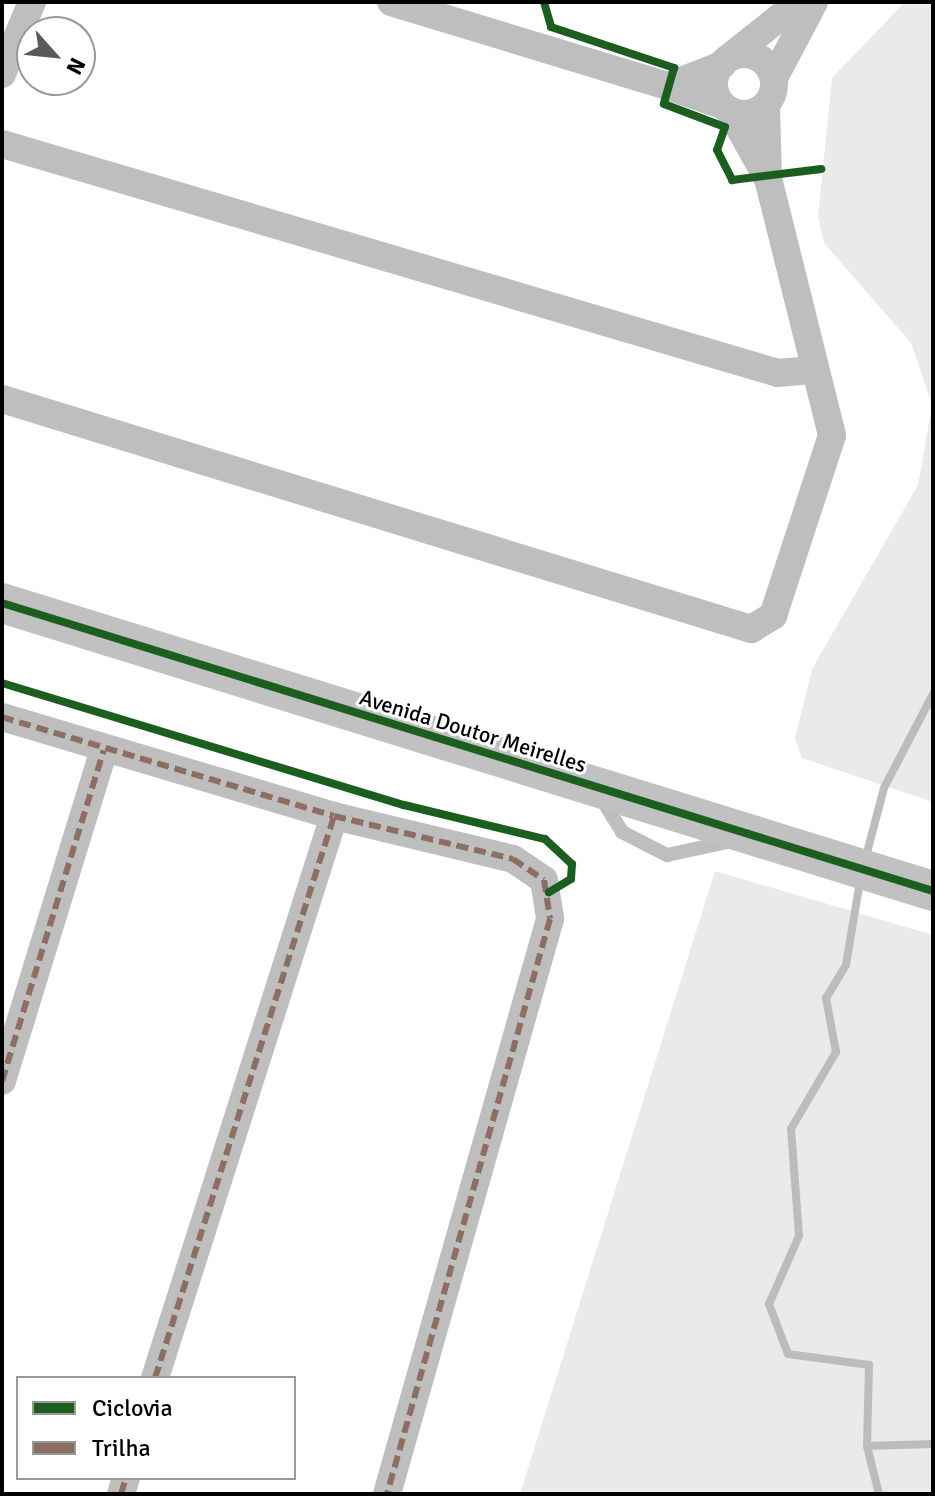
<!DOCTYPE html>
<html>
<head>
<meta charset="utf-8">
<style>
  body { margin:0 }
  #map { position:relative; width:935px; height:1496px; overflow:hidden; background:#fff; font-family:Signika,sans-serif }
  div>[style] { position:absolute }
  .green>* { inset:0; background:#eaeaea }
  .stream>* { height:8px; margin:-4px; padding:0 4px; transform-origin:4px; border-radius:4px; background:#bcbcbc }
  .lane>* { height:14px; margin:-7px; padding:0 7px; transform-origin:7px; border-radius:7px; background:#bebebe }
  .street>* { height:28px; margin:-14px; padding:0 14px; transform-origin:14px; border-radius:14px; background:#bebebe }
  .street>.ring { margin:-14px; padding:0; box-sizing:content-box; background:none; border:28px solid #bebebe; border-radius:50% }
  .secondary>* { height:40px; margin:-20px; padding:0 20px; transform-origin:20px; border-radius:20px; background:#c1c1c1 }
  .quiet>* { height:6px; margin-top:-3px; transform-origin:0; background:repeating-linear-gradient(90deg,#8d6e63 0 12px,transparent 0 18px) }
  .cycleway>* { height:8px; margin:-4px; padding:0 4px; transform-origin:4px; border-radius:4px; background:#1b5e20 }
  span { translate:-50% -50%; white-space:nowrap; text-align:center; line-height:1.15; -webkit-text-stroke:6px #fff; paint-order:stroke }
  .street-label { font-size:22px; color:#000 }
  .frame { position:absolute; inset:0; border:4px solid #000; pointer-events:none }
  .legend { position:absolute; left:16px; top:1376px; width:280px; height:104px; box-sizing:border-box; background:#fff; border:2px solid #999; margin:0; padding:10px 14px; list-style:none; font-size:24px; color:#000 }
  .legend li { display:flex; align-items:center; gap:16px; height:40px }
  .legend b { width:40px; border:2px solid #999 }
  .north { position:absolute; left:16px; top:16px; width:80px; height:80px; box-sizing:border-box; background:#fff; border:2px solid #999; border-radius:50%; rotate:117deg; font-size:22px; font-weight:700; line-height:32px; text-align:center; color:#000 }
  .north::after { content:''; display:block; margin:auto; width:28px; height:36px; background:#595959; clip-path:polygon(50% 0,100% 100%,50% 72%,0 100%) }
</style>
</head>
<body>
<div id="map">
  <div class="green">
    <i style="clip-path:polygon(905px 2px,933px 2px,933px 802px,802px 758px,795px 739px,812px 669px,918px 485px,932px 405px,911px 343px,824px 243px,818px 216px,832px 78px)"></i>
    <i style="clip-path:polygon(715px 871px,933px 935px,933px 1494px,520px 1494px)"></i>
  </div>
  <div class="stream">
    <i style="left:865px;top:860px;width:74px;rotate:-75.2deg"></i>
    <i style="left:884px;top:788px;width:106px;rotate:-62.5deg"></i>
    <i style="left:860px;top:881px;width:85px;rotate:99.5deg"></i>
    <i style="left:846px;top:965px;width:39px;rotate:121deg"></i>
    <i style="left:826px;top:998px;width:55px;rotate:79.5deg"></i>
    <i style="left:836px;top:1052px;width:89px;rotate:120.3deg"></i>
    <i style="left:791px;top:1129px;width:107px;rotate:85.7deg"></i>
    <i style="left:799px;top:1236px;width:74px;rotate:113.8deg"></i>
    <i style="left:769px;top:1304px;width:53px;rotate:69.2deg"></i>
    <i style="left:788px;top:1354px;width:82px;rotate:7.7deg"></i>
    <i style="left:869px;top:1365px;width:81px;rotate:91.4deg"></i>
    <i style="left:867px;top:1446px;width:49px;rotate:76deg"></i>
    <i style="left:867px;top:1446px;width:66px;rotate:-1.7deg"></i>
  </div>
  <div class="lane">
    <i style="left:601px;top:798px;width:40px;rotate:58deg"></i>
    <i style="left:622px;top:832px;width:51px;rotate:27.1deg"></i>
    <i style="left:667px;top:855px;width:71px;rotate:-12.3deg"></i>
  </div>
  <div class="street">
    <i style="left:391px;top:2px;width:289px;rotate:16.9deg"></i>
    <i class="ring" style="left:714px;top:54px;width:32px;height:32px"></i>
    <i style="left:726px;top:60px;width:93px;rotate:-38.5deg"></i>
    <i style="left:722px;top:65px;width:58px;rotate:158.7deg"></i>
    <i style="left:668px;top:86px;width:57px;rotate:19.4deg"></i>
    <i style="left:2px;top:74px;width:78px;rotate:-67.4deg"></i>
    <i style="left:774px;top:78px;width:86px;rotate:-62.2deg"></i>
    <i style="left:730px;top:111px;width:78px;rotate:60.8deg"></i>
    <i style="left:768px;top:179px;width:73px;rotate:-91.6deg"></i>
    <i style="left:2px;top:144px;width:809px;rotate:16.44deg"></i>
    <i style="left:778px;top:373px;width:33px;rotate:-5deg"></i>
    <i style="left:2px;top:399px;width:784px;rotate:17.07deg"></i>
    <i style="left:751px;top:629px;width:26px;rotate:-31deg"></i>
    <i style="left:773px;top:616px;width:190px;rotate:-71.9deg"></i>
    <i style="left:832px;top:435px;width:264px;rotate:-104deg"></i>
    <i style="left:2px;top:717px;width:346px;rotate:16.6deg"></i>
    <i style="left:334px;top:816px;width:184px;rotate:13.5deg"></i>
    <i style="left:513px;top:859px;width:37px;rotate:34deg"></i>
    <i style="left:544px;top:880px;width:39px;rotate:81deg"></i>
    <i style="left:550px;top:919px;width:598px;rotate:105.83deg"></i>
    <i style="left:2px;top:1081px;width:346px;rotate:-72.9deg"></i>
    <i style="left:155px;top:1378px;width:590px;rotate:-72.33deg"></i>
    <i style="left:121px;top:1494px;width:17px;rotate:-73deg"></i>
  </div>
  <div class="secondary">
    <i style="left:2px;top:603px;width:975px;rotate:17.19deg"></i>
  </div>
  <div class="quiet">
    <i style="left:2px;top:717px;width:346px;rotate:16.6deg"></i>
    <i style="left:334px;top:816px;width:184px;rotate:13.5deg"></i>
    <i style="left:513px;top:859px;width:37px;rotate:34deg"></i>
    <i style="left:544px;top:880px;width:39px;rotate:81deg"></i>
    <i style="left:550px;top:919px;width:598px;rotate:105.83deg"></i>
    <i style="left:2px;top:1081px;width:346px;rotate:-72.9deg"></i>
    <i style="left:155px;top:1378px;width:590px;rotate:-72.33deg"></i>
    <i style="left:121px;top:1494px;width:17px;rotate:-73deg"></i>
  </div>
  <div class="cycleway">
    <i style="left:544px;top:2px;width:26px;rotate:74deg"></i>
    <i style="left:551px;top:27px;width:130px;rotate:18.4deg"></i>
    <i style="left:674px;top:68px;width:37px;rotate:106deg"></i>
    <i style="left:664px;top:104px;width:65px;rotate:20.7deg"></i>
    <i style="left:725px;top:127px;width:24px;rotate:109deg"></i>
    <i style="left:717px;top:150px;width:34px;rotate:63deg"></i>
    <i style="left:732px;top:180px;width:90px;rotate:-7deg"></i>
    <i style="left:2px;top:603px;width:975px;rotate:17.19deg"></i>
    <i style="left:2px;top:683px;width:420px;rotate:16.9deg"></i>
    <i style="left:404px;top:805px;width:145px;rotate:13.6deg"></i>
    <i style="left:545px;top:839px;width:37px;rotate:43deg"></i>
    <i style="left:572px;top:864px;width:15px;rotate:94deg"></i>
    <i style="left:571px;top:879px;width:26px;rotate:149deg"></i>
  </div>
  <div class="street-label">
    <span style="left:473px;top:731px;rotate:17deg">Avenida Doutor Meirelles</span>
  </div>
  <div class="frame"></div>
  <ul class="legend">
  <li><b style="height:10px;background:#1b5e20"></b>Ciclovia</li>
  <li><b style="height:10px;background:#8d6e63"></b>Trilha</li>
  </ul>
  <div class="north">N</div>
</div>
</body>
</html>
